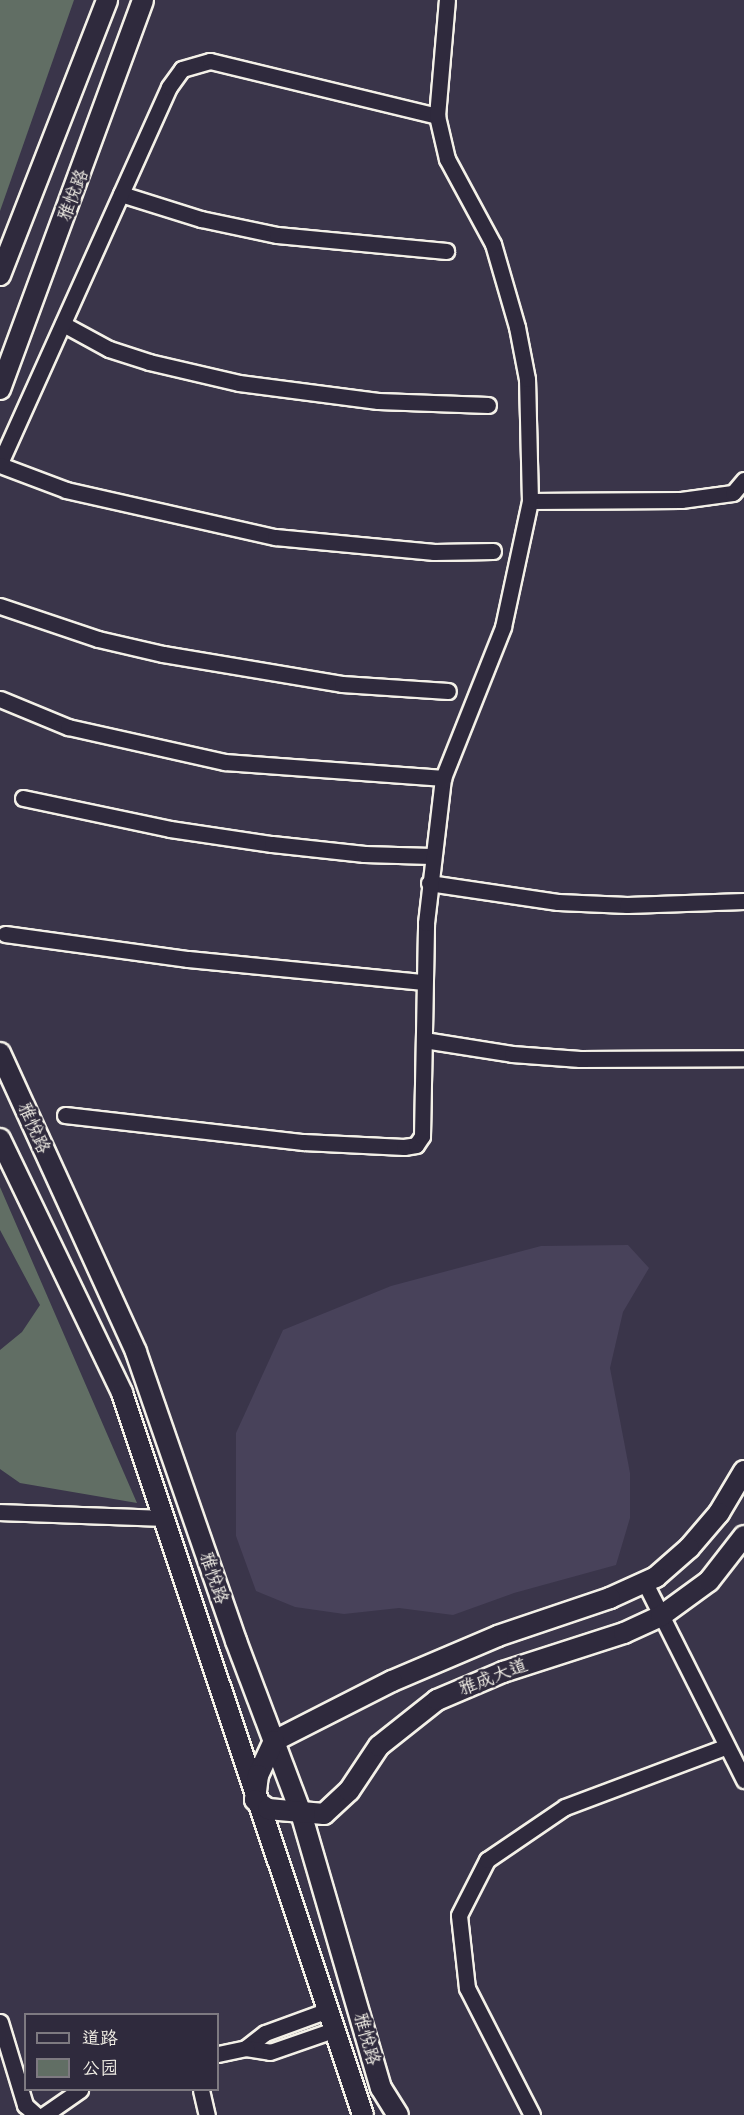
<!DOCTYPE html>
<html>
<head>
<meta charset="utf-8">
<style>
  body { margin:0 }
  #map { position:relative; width:744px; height:2115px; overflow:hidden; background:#3a354a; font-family:Sriracha,"LXGW WenKai TC",sans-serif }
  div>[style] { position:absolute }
  .built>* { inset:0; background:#48425a }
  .green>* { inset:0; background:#616e64 }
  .roads { filter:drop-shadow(2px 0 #f4f1e8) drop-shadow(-2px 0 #f4f1e8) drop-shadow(0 2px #f4f1e8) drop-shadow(0 -2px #f4f1e8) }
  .minor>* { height:15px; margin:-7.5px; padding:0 7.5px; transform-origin:7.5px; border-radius:7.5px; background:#2f2a3d }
  .tertiary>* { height:20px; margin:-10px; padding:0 10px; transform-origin:10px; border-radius:10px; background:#2f2a3d }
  span { translate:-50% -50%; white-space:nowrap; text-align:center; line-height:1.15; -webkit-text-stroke:5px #2f2a3d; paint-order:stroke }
  .street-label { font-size:18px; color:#f4f1e8 }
  .legend { position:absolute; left:24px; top:2013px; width:195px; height:78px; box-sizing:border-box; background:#2f2a3d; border:2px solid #7e7a81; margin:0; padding:8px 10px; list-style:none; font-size:18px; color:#f4f1e8 }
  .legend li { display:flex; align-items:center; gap:12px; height:30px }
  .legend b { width:30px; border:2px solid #7e7a81 }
</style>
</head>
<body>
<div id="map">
  <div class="built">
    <i style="clip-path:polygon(628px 1245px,649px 1268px,623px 1312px,610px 1368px,630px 1473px,630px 1518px,616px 1565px,514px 1593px,453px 1615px,399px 1608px,344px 1614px,295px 1607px,256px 1591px,236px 1536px,236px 1433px,283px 1330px,391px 1286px,541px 1246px)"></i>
  </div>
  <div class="green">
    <i style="clip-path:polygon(0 0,74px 0,0 211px)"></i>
    <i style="clip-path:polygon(0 1187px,137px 1503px,20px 1483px,0 1469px,0 1350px,22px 1332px,40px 1305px,0 1230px)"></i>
  </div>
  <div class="roads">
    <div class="minor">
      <i style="left:121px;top:194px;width:84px;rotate:17.4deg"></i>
      <i style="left:201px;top:219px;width:78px;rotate:11.9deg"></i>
      <i style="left:277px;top:235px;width:170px;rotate:5.4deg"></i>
      <i style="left:63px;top:324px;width:52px;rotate:28.5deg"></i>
      <i style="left:109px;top:349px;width:42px;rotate:18deg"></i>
      <i style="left:149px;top:362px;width:92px;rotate:13.1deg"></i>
      <i style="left:239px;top:383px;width:140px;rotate:7.4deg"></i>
      <i style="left:378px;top:401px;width:110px;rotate:2.1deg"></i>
      <i style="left:0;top:463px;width:412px;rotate:-65.8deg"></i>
      <i style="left:169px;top:87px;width:22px;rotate:-54deg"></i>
      <i style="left:182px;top:69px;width:29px;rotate:-16deg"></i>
      <i style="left:210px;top:61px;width:234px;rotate:13.6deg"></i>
      <i style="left:0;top:465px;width:71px;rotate:20.7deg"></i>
      <i style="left:66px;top:490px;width:214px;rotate:12.7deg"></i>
      <i style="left:275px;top:537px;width:160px;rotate:5.4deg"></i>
      <i style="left:434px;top:552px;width:59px;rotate:-1deg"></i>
      <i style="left:530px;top:501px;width:151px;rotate:-0.4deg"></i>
      <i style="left:681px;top:500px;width:52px;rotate:-7.7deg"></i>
      <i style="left:733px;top:493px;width:17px;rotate:-50deg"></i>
      <i style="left:0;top:606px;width:103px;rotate:18.6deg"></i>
      <i style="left:98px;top:639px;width:67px;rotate:13deg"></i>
      <i style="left:163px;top:654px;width:181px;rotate:9.5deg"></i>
      <i style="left:342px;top:684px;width:106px;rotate:3.8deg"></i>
      <i style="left:0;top:699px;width:74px;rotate:22.4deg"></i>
      <i style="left:68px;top:727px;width:161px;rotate:12.6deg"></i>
      <i style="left:225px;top:762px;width:219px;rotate:4.2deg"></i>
      <i style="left:23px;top:798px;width:150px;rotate:11.9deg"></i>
      <i style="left:170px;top:829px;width:103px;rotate:8.4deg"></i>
      <i style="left:272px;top:844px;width:93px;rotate:6.2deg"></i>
      <i style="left:364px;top:854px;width:67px;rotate:1.7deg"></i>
      <i style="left:429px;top:883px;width:130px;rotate:8.4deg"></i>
      <i style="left:558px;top:902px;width:69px;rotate:2.5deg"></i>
      <i style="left:627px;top:905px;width:117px;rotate:-2deg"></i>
      <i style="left:5px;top:934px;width:185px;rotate:7.8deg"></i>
      <i style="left:188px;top:959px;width:237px;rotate:5.6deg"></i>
      <i style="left:424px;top:1040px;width:89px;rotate:9deg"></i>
      <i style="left:512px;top:1054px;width:68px;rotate:4.2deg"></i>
      <i style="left:580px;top:1059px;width:164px;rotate:-0.3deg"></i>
      <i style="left:65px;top:1115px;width:240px;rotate:6.5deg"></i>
      <i style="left:303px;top:1142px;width:101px;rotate:2.8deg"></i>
      <i style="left:404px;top:1147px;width:12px;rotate:-9deg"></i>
      <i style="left:416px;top:1145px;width:11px;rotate:-56deg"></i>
      <i style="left:422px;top:1136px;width:213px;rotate:-88.9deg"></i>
      <i style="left:426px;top:923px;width:146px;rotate:-83.3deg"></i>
      <i style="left:443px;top:778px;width:162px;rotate:-68.3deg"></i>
      <i style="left:503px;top:627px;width:129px;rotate:-77.9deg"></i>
      <i style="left:530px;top:501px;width:122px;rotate:-91.4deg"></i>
      <i style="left:527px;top:379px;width:53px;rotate:-100.9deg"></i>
      <i style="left:517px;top:327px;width:86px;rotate:-106.1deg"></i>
      <i style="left:493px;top:244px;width:97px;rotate:-118.4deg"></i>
      <i style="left:447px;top:159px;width:44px;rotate:-103.1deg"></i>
      <i style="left:437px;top:116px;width:116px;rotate:-85.1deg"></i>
      <i style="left:0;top:1512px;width:165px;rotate:2.1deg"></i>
      <i style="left:644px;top:1581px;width:223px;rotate:63.3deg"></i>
      <i style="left:328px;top:2010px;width:67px;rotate:159.9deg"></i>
      <i style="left:265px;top:2033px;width:24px;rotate:142deg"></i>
      <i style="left:246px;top:2048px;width:24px;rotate:9deg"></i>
      <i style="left:270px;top:2052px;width:67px;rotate:-19.2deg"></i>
      <i style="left:0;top:2022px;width:87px;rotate:73.2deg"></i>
      <i style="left:25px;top:2105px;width:15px;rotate:42deg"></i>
      <i style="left:218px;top:2054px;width:29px;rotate:-12deg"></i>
      <i style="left:201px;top:2090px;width:26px;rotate:77deg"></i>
      <i style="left:44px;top:2115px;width:44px;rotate:-34.8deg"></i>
      <i style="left:532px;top:2115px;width:143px;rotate:-117.1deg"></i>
      <i style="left:467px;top:1988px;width:73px;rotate:-96.3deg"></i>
      <i style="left:459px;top:1915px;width:62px;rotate:-63deg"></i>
      <i style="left:487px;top:1860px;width:94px;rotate:-34.2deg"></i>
      <i style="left:565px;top:1807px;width:171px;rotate:-20.6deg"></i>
    </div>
    <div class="tertiary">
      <i style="left:0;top:275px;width:295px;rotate:-68.7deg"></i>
      <i style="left:0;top:389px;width:414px;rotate:-69.8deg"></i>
      <i style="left:0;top:1053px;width:328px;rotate:65.5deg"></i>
      <i style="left:136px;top:1352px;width:306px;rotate:70.9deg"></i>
      <i style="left:236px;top:1641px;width:184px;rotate:69.3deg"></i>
      <i style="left:301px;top:1813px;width:286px;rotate:73.8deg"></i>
      <i style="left:381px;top:2088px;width:32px;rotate:58deg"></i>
      <i style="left:0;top:1139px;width:282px;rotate:64.3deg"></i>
      <i style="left:122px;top:1393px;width:761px;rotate:71.54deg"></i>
      <i style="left:744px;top:1471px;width:49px;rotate:120.8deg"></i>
      <i style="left:719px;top:1513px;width:46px;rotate:130.6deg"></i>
      <i style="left:689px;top:1548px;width:44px;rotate:138.7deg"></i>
      <i style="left:656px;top:1577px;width:51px;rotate:155.5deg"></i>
      <i style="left:610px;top:1598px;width:118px;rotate:161.3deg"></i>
      <i style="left:498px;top:1636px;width:115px;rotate:157deg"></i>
      <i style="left:392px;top:1681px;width:132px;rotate:153deg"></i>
      <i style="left:274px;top:1741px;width:38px;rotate:115deg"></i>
      <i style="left:258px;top:1775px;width:25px;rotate:97deg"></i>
      <i style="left:255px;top:1800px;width:16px;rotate:35deg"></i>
      <i style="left:268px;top:1809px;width:56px;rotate:5.1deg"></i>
      <i style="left:324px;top:1814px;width:34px;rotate:-43deg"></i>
      <i style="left:349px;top:1791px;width:54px;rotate:-56.3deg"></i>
      <i style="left:379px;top:1746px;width:74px;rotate:-38.4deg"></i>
      <i style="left:437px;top:1700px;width:72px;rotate:-23deg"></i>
      <i style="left:503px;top:1672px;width:127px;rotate:-17.9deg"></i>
      <i style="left:624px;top:1633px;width:41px;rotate:-24.7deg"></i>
      <i style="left:661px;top:1616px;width:59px;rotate:-36.1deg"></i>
      <i style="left:709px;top:1581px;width:57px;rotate:-52.1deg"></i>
    </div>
  </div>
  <div class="street-label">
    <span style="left:73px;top:195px;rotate:-69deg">雅悦路</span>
    <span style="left:34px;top:1128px;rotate:66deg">雅悦路</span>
    <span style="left:214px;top:1578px;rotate:71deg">雅悦路</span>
    <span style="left:493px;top:1677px;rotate:-21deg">雅成大道</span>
    <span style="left:367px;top:2039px;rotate:74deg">雅悦路</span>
  </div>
  <ul class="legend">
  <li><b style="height:8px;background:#2f2a3d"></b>道路</li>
  <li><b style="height:16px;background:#616e64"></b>公园</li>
  </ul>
</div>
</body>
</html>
